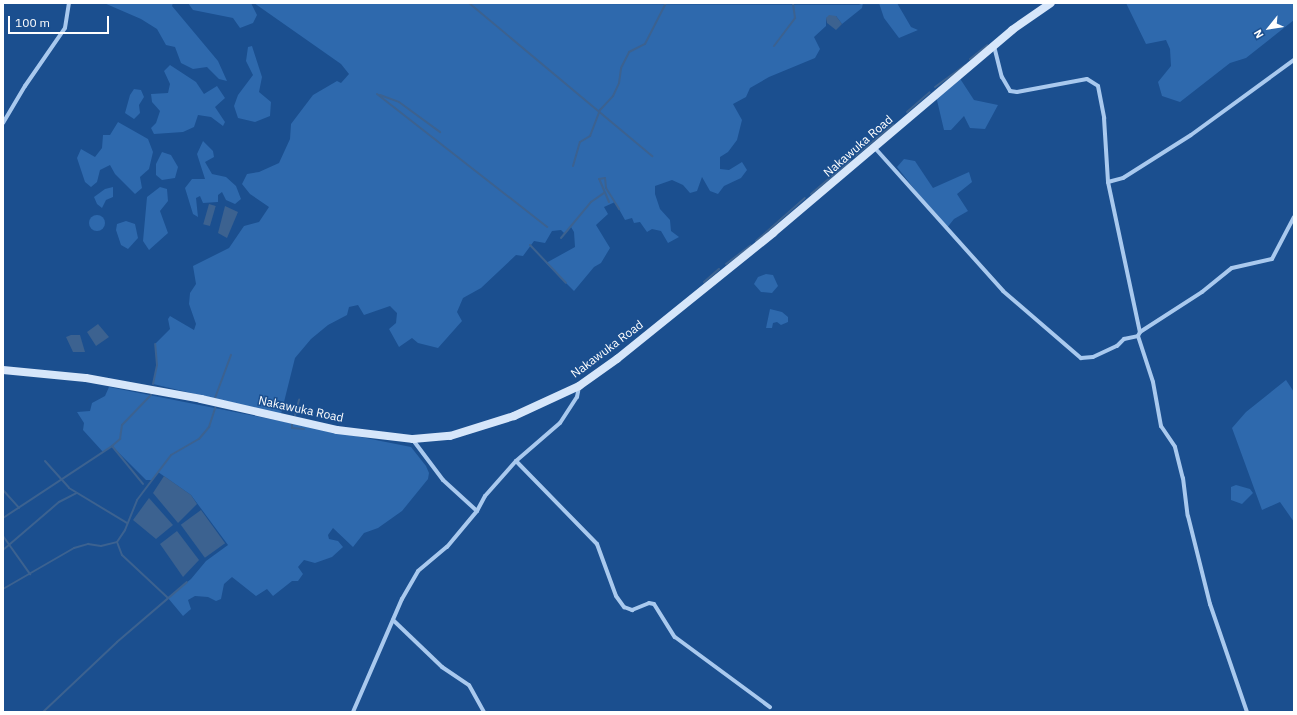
<!DOCTYPE html>
<html>
<head>
<meta charset="utf-8">
<style>
  body { margin:0 }
  #map { position:relative; width:1297px; height:715px; overflow:hidden; background:#1b4f8f; font-family:"IBM Plex Sans",sans-serif }
  div>[style] { position:absolute }
  .green>* { inset:0; background:#2e69ad }
  .round { border-radius:50% }
  .water>* { inset:0; background:#3c6290; transform-origin:0 0 }
  .stream>* { height:2px; margin:-1px; padding:0 1px; transform-origin:1px; border-radius:1px; background:#3c6290 }
  .street>* { height:4px; margin:-2px; padding:0 2px; transform-origin:2px; border-radius:2px; background:#a9c9ee }
  .secondary>* { height:8px; margin:-4px; padding:0 4px; transform-origin:4px; border-radius:4px; background:#d6e6fa }
  span { translate:-50% -50%; white-space:nowrap; text-align:center; line-height:1.15; -webkit-text-stroke:3px #1b4f8f; paint-order:stroke }
  .street-label { font-size:12px; color:#fff }
  .frame { position:absolute; inset:0; border:4px solid #fff; pointer-events:none }
  .north { position:absolute; left:1249px; top:8px; width:40px; height:40px; -webkit-text-stroke:3px #1b4f8f; paint-order:stroke; rotate:240deg; font-size:11px; font-weight:700; line-height:16px; text-align:center; color:#fff }
  .north::after { content:''; display:block; margin:auto; width:14px; height:18px; background:#fff; clip-path:polygon(50% 0,100% 100%,50% 72%,0 100%) }
  .scale { position:absolute; left:8px; top:16px; width:101px; height:18px; box-sizing:border-box; border:2px solid #fff; border-top:0; padding-left:5px; font-size:12px; line-height:14px; white-space:nowrap; color:#fff; -webkit-text-stroke:3px #1b4f8f; paint-order:stroke }
</style>
</head>
<body>
<div id="map">
  <div class="green">
    <i style="clip-path:polygon(104px 3px,173px 3px,172px 6px,218px 61px,227px 81px,219px 79px,207px 67px,193px 69px,181px 63px,175px 47px,166px 45px,157px 29px,141px 19px)"></i>
    <i style="clip-path:polygon(188px 3px,251px 3px,257px 15px,253px 23px,240px 28px,233px 18px,193px 10px)"></i>
    <i style="clip-path:polygon(254px 3px,859px 5px,863px 3px,862px 8px,842px 24px,836px 16px,826px 18px,826px 26px,814px 37px,820px 49px,815px 58px,769px 77px,750px 88px,746px 97px,733px 104px,742px 120px,737px 140px,728px 152px,720px 157px,720px 169px,729px 170px,742px 162px,747px 170px,741px 178px,724px 186px,718px 194px,710px 191px,702px 177px,697px 191px,690px 193px,683px 185px,672px 180px,655px 186px,655px 194px,660px 209px,670px 220px,671px 231px,679px 237px,668px 243px,661px 231px,652px 229px,647px 232px,640px 222px,634px 223px,632px 218px,625px 220px,615px 202px,604px 207px,608px 214px,596px 225px,610px 248px,601px 263px,594px 267px,574px 291px,546px 263px,575px 247px,574px 232px,571px 227px,565px 234px,561px 230px,552px 231px,545px 243px,534px 241px,523px 256px,516px 255px,481px 288px,463px 298px,457px 312px,462px 321px,438px 348px,418px 343px,412px 338px,399px 347px,389px 329px,396px 323px,397px 313px,390px 306px,364px 315px,358px 305px,349px 307px,347px 315px,328px 325px,311px 339px,295px 358px,281px 414px,153px 384px,157px 365px,155px 344px,170px 329px,168px 319px,170px 316px,194px 330px,196px 324px,189px 304px,190px 293px,196px 284px,193px 266px,229px 248px,244px 226px,259px 222px,269px 207px,250px 194px,242px 184px,247px 174px,259px 172px,279px 163px,290px 139px,291px 124px,313px 95px,337px 81px,341px 83px,349px 74px,341px 64px)"></i>
    <i style="clip-path:polygon(879px 3px,897px 3px,911px 27px,918px 30px,899px 38px,884px 18px)"></i>
    <i style="clip-path:polygon(1126px 3px,1294px 3px,1294px 20px,1246px 58px,1230px 63px,1180px 102px,1162px 96px,1158px 82px,1171px 66px,1170px 49px,1166px 40px,1146px 44px)"></i>
    <i style="clip-path:polygon(252px 46px,262px 77px,259px 92px,271px 102px,270px 116px,255px 122px,238px 118px,234px 106px,238px 95px,253px 75px,246px 61px,248px 47px)"></i>
    <i style="clip-path:polygon(170px 65px,196px 82px,204px 94px,217px 86px,225px 98px,215px 107px,225px 122px,223px 126px,211px 117px,198px 115px,194px 127px,183px 132px,154px 134px,151px 128px,156px 123px,160px 111px,152px 102px,151px 94px,168px 93px,170px 84px,164px 71px)"></i>
    <i style="clip-path:polygon(959px 77px,974px 100px,998px 105px,985px 129px,970px 128px,964px 116px,951px 130px,944px 130px,936px 96px)"></i>
    <i style="clip-path:polygon(134px 89px,141px 90px,144px 97px,139px 105px,140px 113px,134px 119px,125px 113px,130px 95px)"></i>
    <i style="clip-path:polygon(118px 122px,148px 139px,153px 152px,149px 169px,140px 177px,142px 188px,135px 194px,115px 174px,110px 165px,100px 170px,97px 182px,91px 187px,85px 182px,77px 158px,81px 149px,95px 157px,102px 148px,103px 135px,110px 135px)"></i>
    <i style="clip-path:polygon(203px 141px,213px 151px,214px 157px,205px 162px,212px 174px,226px 177px,236px 186px,241px 199px,235px 204px,226px 200px,222px 192px,218px 195px,218px 202px,203px 203px,200px 196px,196px 198px,198px 217px,193px 214px,185px 188px,192px 179px,205px 179px,197px 154px)"></i>
    <i style="clip-path:polygon(162px 152px,171px 155px,178px 167px,175px 178px,162px 180px,156px 175px,156px 164px)"></i>
    <i style="clip-path:polygon(904px 159px,915px 161px,933px 188px,969px 172px,972px 182px,957px 194px,968px 211px,954px 219px,946px 229px,897px 167px)"></i>
    <i style="clip-path:polygon(113px 187px,113px 197px,106px 200px,102px 208px,97px 204px,94px 197px,105px 189px)"></i>
    <i style="clip-path:polygon(160px 187px,167px 189px,168px 201px,160px 211px,168px 233px,149px 250px,143px 241px,147px 197px)"></i>
    <i class="round" style="left:89px;top:215px;width:16px;height:16px"></i>
    <i style="clip-path:polygon(126px 221px,135px 224px,138px 238px,128px 249px,121px 245px,116px 230px,117px 224px)"></i>
    <i style="clip-path:polygon(766px 274px,773px 275px,778px 286px,772px 293px,761px 292px,754px 284px,758px 277px)"></i>
    <i style="clip-path:polygon(770px 309px,782px 312px,788px 317px,788px 322px,781px 325px,777px 322px,773px 323px,772px 328px,766px 328px)"></i>
    <i style="clip-path:polygon(1286px 380px,1294px 392px,1294px 522px,1280px 502px,1262px 510px,1232px 428px,1246px 412px)"></i>
    <i style="clip-path:polygon(109px 387px,411px 447px,426px 466px,429px 473px,428px 479px,402px 511px,378px 528px,364px 533px,353px 547px,333px 528px,328px 535px,329px 539px,338px 541px,343px 547px,332px 557px,315px 563px,304px 560px,298px 567px,303px 574px,298px 581px,292px 581px,273px 596px,267px 589px,256px 596px,232px 577px,224px 584px,221px 599px,216px 601px,208px 597px,195px 596px,188px 600px,191px 609px,183px 616px,168px 598px,191px 579px,206px 561px,228px 545px,191px 495px,158px 472px,152px 480px,146px 480px,112px 446px,103px 452px,83px 430px,84px 423px,77px 412px,90px 411px,92px 403px,105px 396px)"></i>
    <i style="clip-path:polygon(1236px 485px,1250px 489px,1253px 493px,1242px 504px,1231px 500px,1231px 487px)"></i>
  </div>
  <div class="water">
    <i style="clip-path:polygon(829px 15px,836px 16px,842px 24px,836px 30px,827px 23px,826px 18px)"></i>
    <i style="left:209px;top:204px;width:7px;height:21px;rotate:16deg"></i>
    <i style="clip-path:polygon(225px 206px,238px 212px,227px 238px,218px 233px)"></i>
    <i style="clip-path:polygon(98px 324px,109px 337px,96px 346px,87px 332px)"></i>
    <i style="clip-path:polygon(71px 335px,80px 335px,85px 352px,73px 352px,66px 337px)"></i>
    <i style="clip-path:polygon(164px 476px,191px 495px,197px 504px,178px 523px,153px 493px)"></i>
    <i style="clip-path:polygon(149px 498px,173px 525px,156px 539px,133px 520px)"></i>
    <i style="left:201px;top:510px;width:41px;height:25px;rotate:54deg"></i>
    <i style="clip-path:polygon(177px 531px,199px 560px,183px 577px,160px 544px)"></i>
  </div>
  <div class="stream">
    <i style="left:469px;top:3px;width:239px;rotate:39.9deg"></i>
    <i style="left:774px;top:46px;width:35px;rotate:-53deg"></i>
    <i style="left:795px;top:18px;width:15px;rotate:-98deg"></i>
    <i style="left:970px;top:59px;width:22px;rotate:-39deg"></i>
    <i style="left:935px;top:87px;width:37px;rotate:-36deg"></i>
    <i style="left:377px;top:94px;width:216px;rotate:38deg"></i>
    <i style="left:380px;top:95px;width:20px;rotate:20deg"></i>
    <i style="left:399px;top:102px;width:51px;rotate:36.2deg"></i>
    <i style="left:907px;top:112px;width:30px;rotate:-41deg"></i>
    <i style="left:855px;top:156px;width:50px;rotate:-39.4deg"></i>
    <i style="left:573px;top:166px;width:25px;rotate:-74deg"></i>
    <i style="left:580px;top:142px;width:12px;rotate:-31deg"></i>
    <i style="left:590px;top:136px;width:28px;rotate:-69deg"></i>
    <i style="left:600px;top:110px;width:19px;rotate:-47deg"></i>
    <i style="left:613px;top:96px;width:14px;rotate:-65deg"></i>
    <i style="left:619px;top:83px;width:15px;rotate:-82deg"></i>
    <i style="left:621px;top:68px;width:18px;rotate:-63deg"></i>
    <i style="left:629px;top:52px;width:18px;rotate:-27deg"></i>
    <i style="left:645px;top:44px;width:46px;rotate:-62.9deg"></i>
    <i style="left:811px;top:194px;width:52px;rotate:-40.4deg"></i>
    <i style="left:609px;top:202px;width:25px;rotate:-113deg"></i>
    <i style="left:599px;top:179px;width:6px;rotate:-9deg"></i>
    <i style="left:605px;top:178px;width:10px;rotate:84deg"></i>
    <i style="left:606px;top:188px;width:25px;rotate:58deg"></i>
    <i style="left:561px;top:238px;width:47px;rotate:-50.2deg"></i>
    <i style="left:591px;top:202px;width:16px;rotate:-35deg"></i>
    <i style="left:756px;top:241px;width:65px;rotate:-41.3deg"></i>
    <i style="left:530px;top:245px;width:52px;rotate:46.5deg"></i>
    <i style="left:726px;top:264px;width:31px;rotate:-37deg"></i>
    <i style="left:704px;top:282px;width:20px;rotate:-41deg"></i>
    <i style="left:153px;top:384px;width:19px;rotate:-78deg"></i>
    <i style="left:157px;top:365px;width:21px;rotate:-95deg"></i>
    <i style="left:215px;top:398px;width:46px;rotate:-69.6deg"></i>
    <i style="left:295px;top:415px;width:16px;rotate:-75deg"></i>
    <i style="left:292px;top:423px;width:5px;rotate:90deg"></i>
    <i style="left:292px;top:428px;width:12px;rotate:5deg"></i>
    <i style="left:112px;top:446px;width:49px;rotate:50.8deg"></i>
    <i style="left:45px;top:461px;width:36px;rotate:48deg"></i>
    <i style="left:69px;top:488px;width:68px;rotate:31.1deg"></i>
    <i style="left:3px;top:490px;width:24px;rotate:48deg"></i>
    <i style="left:3px;top:518px;width:131px;rotate:-33.4deg"></i>
    <i style="left:112px;top:446px;width:11px;rotate:-41deg"></i>
    <i style="left:120px;top:439px;width:14px;rotate:-82deg"></i>
    <i style="left:122px;top:425px;width:42px;rotate:-46deg"></i>
    <i style="left:3px;top:536px;width:47px;rotate:54.6deg"></i>
    <i style="left:117px;top:542px;width:14px;rotate:69deg"></i>
    <i style="left:122px;top:555px;width:63px;rotate:43.1deg"></i>
    <i style="left:3px;top:550px;width:74px;rotate:-40.6deg"></i>
    <i style="left:59px;top:502px;width:20px;rotate:-27deg"></i>
    <i style="left:3px;top:589px;width:82px;rotate:-30deg"></i>
    <i style="left:74px;top:548px;width:15px;rotate:-16deg"></i>
    <i style="left:88px;top:544px;width:13px;rotate:9deg"></i>
    <i style="left:101px;top:546px;width:16px;rotate:-14deg"></i>
    <i style="left:117px;top:542px;width:14px;rotate:-56deg"></i>
    <i style="left:125px;top:530px;width:32px;rotate:-68deg"></i>
    <i style="left:137px;top:500px;width:56px;rotate:-52.9deg"></i>
    <i style="left:171px;top:455px;width:32px;rotate:-30deg"></i>
    <i style="left:199px;top:439px;width:16px;rotate:-50deg"></i>
    <i style="left:209px;top:427px;width:20px;rotate:-72deg"></i>
    <i style="left:43px;top:712px;width:102px;rotate:-43.4deg"></i>
    <i style="left:117px;top:642px;width:92px;rotate:-40.6deg"></i>
  </div>
  <div class="street">
    <i style="left:994px;top:46px;width:32px;rotate:76deg"></i>
    <i style="left:1002px;top:77px;width:16px;rotate:60deg"></i>
    <i style="left:1010px;top:91px;width:7px;rotate:8deg"></i>
    <i style="left:1017px;top:92px;width:71px;rotate:-10.5deg"></i>
    <i style="left:1087px;top:79px;width:13px;rotate:32deg"></i>
    <i style="left:1098px;top:86px;width:33px;rotate:79deg"></i>
    <i style="left:1104px;top:118px;width:64px;rotate:86.4deg"></i>
    <i style="left:1108px;top:182px;width:153px;rotate:78deg"></i>
    <i style="left:1140px;top:332px;width:4px;rotate:117deg"></i>
    <i style="left:3px;top:123px;width:43px;rotate:-59.3deg"></i>
    <i style="left:25px;top:86px;width:70px;rotate:-55.4deg"></i>
    <i style="left:65px;top:28px;width:25px;rotate:-81deg"></i>
    <i style="left:874px;top:147px;width:193px;rotate:48.1deg"></i>
    <i style="left:1003px;top:291px;width:103px;rotate:40.7deg"></i>
    <i style="left:1081px;top:358px;width:12px;rotate:-5deg"></i>
    <i style="left:1093px;top:357px;width:26px;rotate:-25deg"></i>
    <i style="left:1117px;top:346px;width:10px;rotate:-45deg"></i>
    <i style="left:1124px;top:339px;width:14px;rotate:-12deg"></i>
    <i style="left:1138px;top:336px;width:48px;rotate:71.9deg"></i>
    <i style="left:1153px;top:382px;width:45px;rotate:79.7deg"></i>
    <i style="left:1161px;top:426px;width:25px;rotate:56deg"></i>
    <i style="left:1175px;top:447px;width:32px;rotate:76deg"></i>
    <i style="left:1183px;top:478px;width:38px;rotate:83deg"></i>
    <i style="left:1188px;top:516px;width:91px;rotate:76deg"></i>
    <i style="left:1210px;top:604px;width:114px;rotate:71.1deg"></i>
    <i style="left:1108px;top:182px;width:16px;rotate:-15deg"></i>
    <i style="left:1123px;top:178px;width:80px;rotate:-32.3deg"></i>
    <i style="left:1191px;top:135px;width:127px;rotate:-36.1deg"></i>
    <i style="left:1140px;top:332px;width:74px;rotate:-32.8deg"></i>
    <i style="left:1202px;top:292px;width:38px;rotate:-39deg"></i>
    <i style="left:1232px;top:268px;width:41px;rotate:-12.7deg"></i>
    <i style="left:1272px;top:259px;width:47px;rotate:-62.4deg"></i>
    <i style="left:413px;top:440px;width:50px;rotate:53.1deg"></i>
    <i style="left:443px;top:480px;width:46px;rotate:42.4deg"></i>
    <i style="left:516px;top:461px;width:116px;rotate:45.7deg"></i>
    <i style="left:597px;top:544px;width:55px;rotate:69.9deg"></i>
    <i style="left:616px;top:596px;width:14px;rotate:54deg"></i>
    <i style="left:624px;top:607px;width:9px;rotate:21deg"></i>
    <i style="left:632px;top:610px;width:18px;rotate:-22deg"></i>
    <i style="left:649px;top:603px;width:5px;rotate:11deg"></i>
    <i style="left:654px;top:604px;width:39px;rotate:58deg"></i>
    <i style="left:675px;top:637px;width:118px;rotate:36.4deg"></i>
    <i style="left:393px;top:620px;width:68px;rotate:43.8deg"></i>
    <i style="left:442px;top:667px;width:32px;rotate:34deg"></i>
    <i style="left:469px;top:685px;width:31px;rotate:61deg"></i>
    <i style="left:353px;top:712px;width:123px;rotate:-66.6deg"></i>
    <i style="left:402px;top:599px;width:32px;rotate:-60deg"></i>
    <i style="left:418px;top:571px;width:38px;rotate:-40deg"></i>
    <i style="left:447px;top:547px;width:47px;rotate:-50.2deg"></i>
    <i style="left:477px;top:511px;width:17px;rotate:-62deg"></i>
    <i style="left:485px;top:496px;width:47px;rotate:-48.5deg"></i>
    <i style="left:516px;top:461px;width:58px;rotate:-40.8deg"></i>
    <i style="left:560px;top:423px;width:31px;rotate:-57deg"></i>
    <i style="left:577px;top:397px;width:10px;rotate:-79deg"></i>
  </div>
  <div class="secondary">
    <i style="left:3px;top:370px;width:83px;rotate:5.5deg"></i>
    <i style="left:86px;top:378px;width:117px;rotate:10.3deg"></i>
    <i style="left:201px;top:399px;width:139px;rotate:12.8deg"></i>
    <i style="left:337px;top:430px;width:77px;rotate:6.8deg"></i>
    <i style="left:413px;top:439px;width:37px;rotate:-5deg"></i>
    <i style="left:450px;top:436px;width:67px;rotate:-17.4deg"></i>
    <i style="left:514px;top:416px;width:72px;rotate:-24.8deg"></i>
    <i style="left:579px;top:386px;width:47px;rotate:-35.4deg"></i>
    <i style="left:617px;top:359px;width:201px;rotate:-38.9deg"></i>
    <i style="left:773px;top:233px;width:314px;rotate:-40.3deg"></i>
    <i style="left:1012px;top:30px;width:47px;rotate:-34.7deg"></i>
  </div>
  <div class="street-label">
    <span style="left:858px;top:146px;rotate:-41deg">Nakawuka Road</span>
    <span style="left:607px;top:349px;rotate:-37deg">Nakawuka Road</span>
    <span style="left:301px;top:409px;rotate:12deg">Nakawuka Road</span>
  </div>
  <div class="frame"></div>
  <div class="north">N</div>
  <div class="scale">100 m</div>
</div>
</body>
</html>
